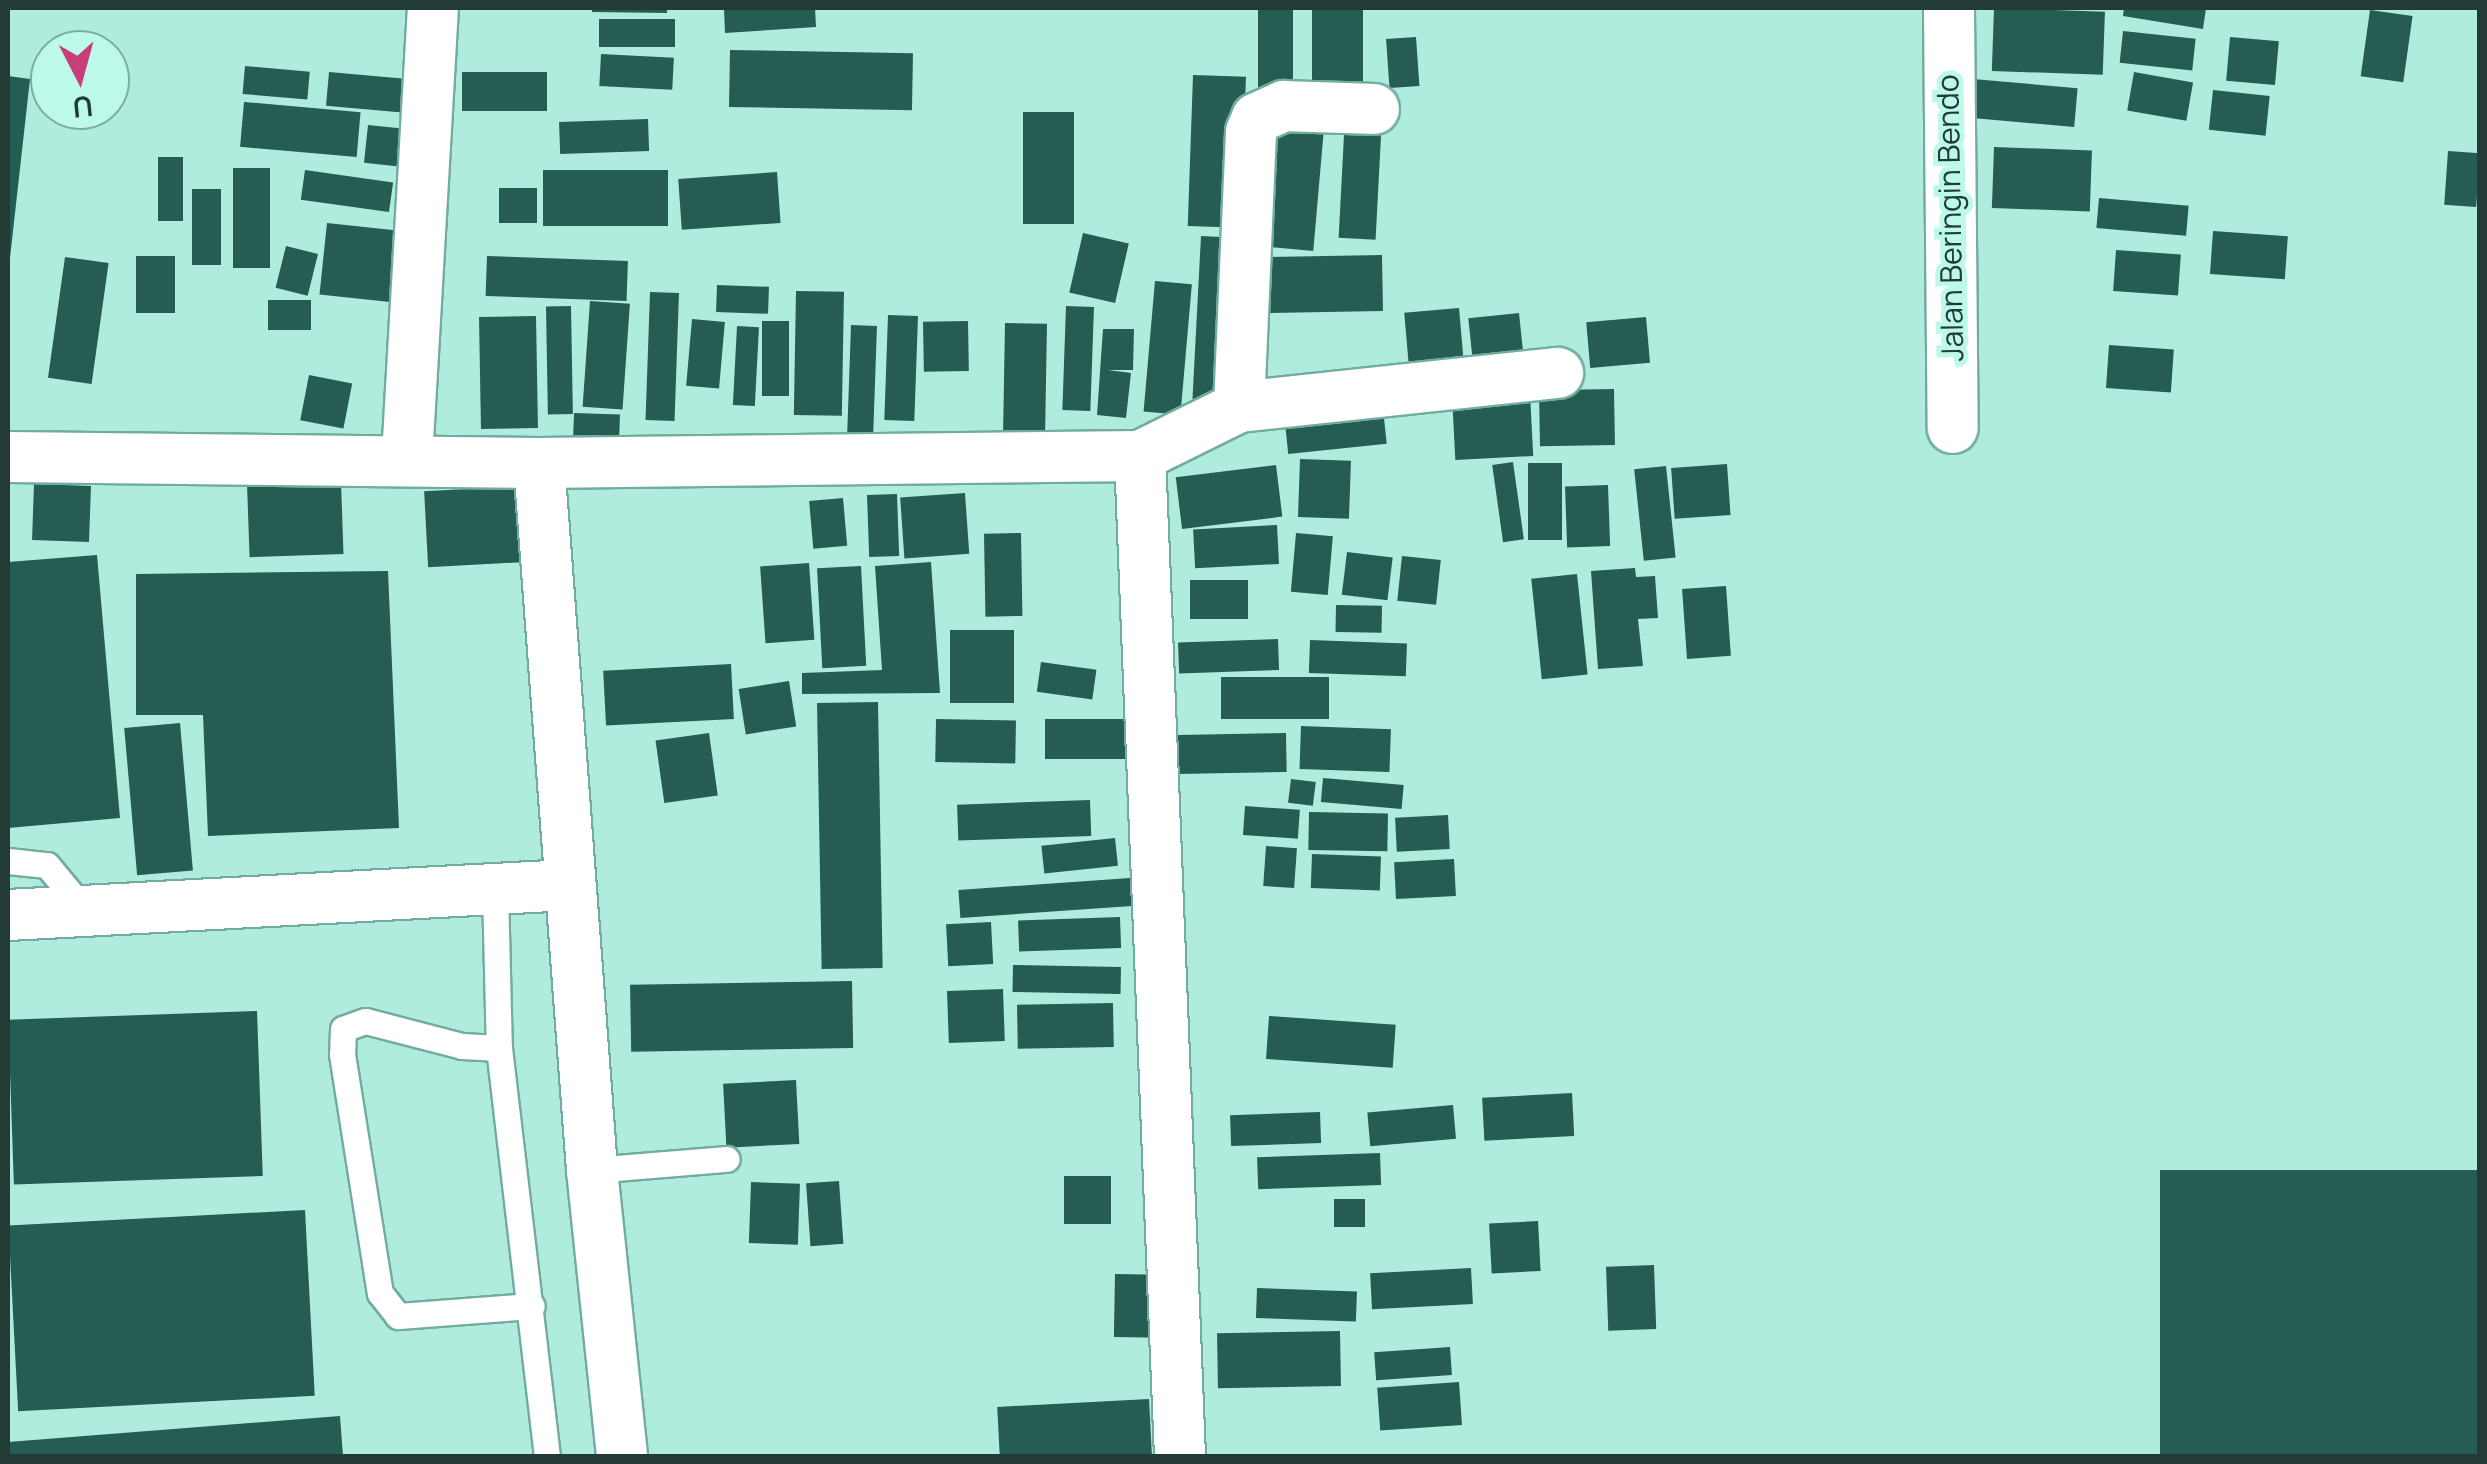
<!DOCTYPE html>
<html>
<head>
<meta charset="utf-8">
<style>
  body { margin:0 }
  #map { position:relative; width:2487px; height:1464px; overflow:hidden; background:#afecde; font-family:Manrope,sans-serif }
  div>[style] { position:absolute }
  .building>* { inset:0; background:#255d52; transform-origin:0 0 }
  .roads { filter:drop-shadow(2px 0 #72aca0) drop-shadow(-2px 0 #72aca0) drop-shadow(0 2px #72aca0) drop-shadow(0 -2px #72aca0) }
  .lane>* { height:25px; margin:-12.5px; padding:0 12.5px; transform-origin:12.5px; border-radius:12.5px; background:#fff }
  .street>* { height:50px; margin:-25px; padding:0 25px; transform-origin:25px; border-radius:25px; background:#fff }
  span { translate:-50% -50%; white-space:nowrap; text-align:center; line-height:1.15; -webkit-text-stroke:10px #bcf9eb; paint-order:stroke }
  .street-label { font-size:30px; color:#223b36 }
  .frame { position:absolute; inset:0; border:10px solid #223b36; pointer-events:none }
  .north { position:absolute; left:30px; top:30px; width:100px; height:100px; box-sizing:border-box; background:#bcf9eb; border:2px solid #7eada3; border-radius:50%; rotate:174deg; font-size:28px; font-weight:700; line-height:40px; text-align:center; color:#223b36 }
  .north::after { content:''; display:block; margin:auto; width:35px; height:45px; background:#c83e78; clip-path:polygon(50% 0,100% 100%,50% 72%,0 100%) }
</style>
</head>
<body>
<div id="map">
  <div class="building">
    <i style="clip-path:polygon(592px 8px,667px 8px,667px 13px,592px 12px)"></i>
    <i style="clip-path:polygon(724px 8px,815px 8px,816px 27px,725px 33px)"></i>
    <i style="left:1258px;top:8px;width:35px;height:82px"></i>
    <i style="left:1312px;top:8px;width:51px;height:87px"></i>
    <i style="left:1994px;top:8px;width:111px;height:63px;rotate:2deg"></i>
    <i style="clip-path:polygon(2124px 8px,2206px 8px,2203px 29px,2123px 16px)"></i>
    <i style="left:2370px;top:10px;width:43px;height:67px;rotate:8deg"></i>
    <i style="left:675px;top:19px;width:28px;height:76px;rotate:90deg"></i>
    <i style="left:2123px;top:31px;width:73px;height:32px;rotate:6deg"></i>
    <i style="left:1416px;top:37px;width:49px;height:30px;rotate:86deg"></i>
    <i style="left:2230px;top:37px;width:49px;height:44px;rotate:5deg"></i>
    <i style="left:730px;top:50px;width:183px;height:57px;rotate:1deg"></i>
    <i style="left:601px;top:54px;width:73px;height:32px;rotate:3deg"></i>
    <i style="left:245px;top:66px;width:65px;height:28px;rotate:5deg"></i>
    <i style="left:329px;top:72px;width:82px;height:34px;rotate:5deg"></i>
    <i style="left:547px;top:72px;width:39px;height:85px;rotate:90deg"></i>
    <i style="left:2134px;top:72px;width:60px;height:39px;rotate:10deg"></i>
    <i style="left:1193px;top:75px;width:53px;height:151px;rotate:2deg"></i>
    <i style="clip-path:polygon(8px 76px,30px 79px,10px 258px,8px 258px)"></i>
    <i style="left:1973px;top:79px;width:105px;height:39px;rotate:5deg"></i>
    <i style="left:2213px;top:90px;width:57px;height:40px;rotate:6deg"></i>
    <i style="left:244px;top:102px;width:117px;height:45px;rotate:5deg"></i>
    <i style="left:1023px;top:112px;width:51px;height:112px"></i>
    <i style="left:1345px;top:116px;width:37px;height:122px;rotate:3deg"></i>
    <i style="left:648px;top:119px;width:32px;height:89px;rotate:88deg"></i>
    <i style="left:368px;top:125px;width:49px;height:38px;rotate:6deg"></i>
    <i style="left:1274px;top:126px;width:50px;height:121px;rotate:5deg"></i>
    <i style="left:1994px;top:147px;width:98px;height:61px;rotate:2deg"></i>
    <i style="left:2448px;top:151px;width:32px;height:54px;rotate:4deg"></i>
    <i style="left:158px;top:157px;width:25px;height:64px"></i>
    <i style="left:233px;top:168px;width:37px;height:100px"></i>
    <i style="left:305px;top:170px;width:89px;height:30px;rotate:8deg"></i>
    <i style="left:543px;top:170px;width:125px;height:56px"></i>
    <i style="left:777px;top:172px;width:51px;height:99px;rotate:86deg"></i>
    <i style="left:537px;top:188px;width:35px;height:38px;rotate:90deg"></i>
    <i style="left:192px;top:189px;width:29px;height:76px"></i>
    <i style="left:2099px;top:198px;width:90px;height:30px;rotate:5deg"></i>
    <i style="left:327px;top:223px;width:73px;height:72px;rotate:6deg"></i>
    <i style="left:2213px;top:231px;width:75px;height:43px;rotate:4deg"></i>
    <i style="left:1083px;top:233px;width:47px;height:61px;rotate:13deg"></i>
    <i style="left:1201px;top:236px;width:35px;height:163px;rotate:3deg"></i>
    <i style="left:286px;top:246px;width:33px;height:43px;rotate:14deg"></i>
    <i style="left:2116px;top:250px;width:65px;height:41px;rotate:4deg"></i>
    <i style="left:1382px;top:255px;width:56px;height:125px;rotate:89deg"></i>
    <i style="left:136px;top:256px;width:39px;height:57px"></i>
    <i style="left:487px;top:256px;width:141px;height:40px;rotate:2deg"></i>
    <i style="left:65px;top:257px;width:44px;height:122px;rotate:8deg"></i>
    <i style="left:1155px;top:281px;width:37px;height:131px;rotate:5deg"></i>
    <i style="left:717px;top:285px;width:52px;height:27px;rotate:2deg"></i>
    <i style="left:796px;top:291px;width:48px;height:124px;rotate:1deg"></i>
    <i style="left:650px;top:292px;width:29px;height:128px;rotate:2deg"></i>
    <i style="left:268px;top:300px;width:43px;height:30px"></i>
    <i style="left:590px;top:301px;width:40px;height:106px;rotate:4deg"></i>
    <i style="left:571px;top:306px;width:108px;height:25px;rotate:89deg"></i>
    <i style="left:1066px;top:306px;width:28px;height:104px;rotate:2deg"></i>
    <i style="left:1459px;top:308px;width:62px;height:55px;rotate:85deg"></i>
    <i style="left:1519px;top:313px;width:55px;height:51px;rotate:84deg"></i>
    <i style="left:888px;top:315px;width:30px;height:105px;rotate:2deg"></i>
    <i style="left:536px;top:316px;width:112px;height:57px;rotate:89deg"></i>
    <i style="left:1646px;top:317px;width:46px;height:60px;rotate:85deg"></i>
    <i style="left:692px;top:319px;width:33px;height:67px;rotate:5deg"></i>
    <i style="left:762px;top:321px;width:27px;height:75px"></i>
    <i style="left:968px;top:321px;width:50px;height:45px;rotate:89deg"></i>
    <i style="left:1005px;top:323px;width:42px;height:117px;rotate:1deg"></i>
    <i style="left:851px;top:325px;width:26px;height:114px;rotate:2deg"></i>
    <i style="left:737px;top:326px;width:22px;height:79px;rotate:3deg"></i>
    <i style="clip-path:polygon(1103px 329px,1134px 329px,1133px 370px,1108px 370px,1131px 373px,1126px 418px,1097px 415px)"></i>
    <i style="left:2109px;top:345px;width:65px;height:43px;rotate:4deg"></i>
    <i style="left:309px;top:375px;width:44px;height:46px;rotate:11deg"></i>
    <i style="left:1614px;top:389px;width:56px;height:75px;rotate:89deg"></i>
    <i style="left:1530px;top:394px;width:62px;height:78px;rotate:87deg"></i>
    <i style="left:1382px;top:399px;width:45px;height:99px;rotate:84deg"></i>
    <i style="left:574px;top:413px;width:46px;height:30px;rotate:2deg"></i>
    <i style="left:1300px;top:459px;width:51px;height:58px;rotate:2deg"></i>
    <i style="left:1513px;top:462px;width:78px;height:21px;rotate:82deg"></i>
    <i style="left:1528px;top:463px;width:34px;height:77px"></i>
    <i style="left:1727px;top:464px;width:51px;height:56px;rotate:86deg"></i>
    <i style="left:1276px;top:465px;width:52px;height:101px;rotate:83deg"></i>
    <i style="left:1666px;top:466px;width:92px;height:32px;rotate:84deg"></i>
    <i style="left:341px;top:482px;width:72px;height:94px;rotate:88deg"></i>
    <i style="left:34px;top:484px;width:57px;height:56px;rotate:2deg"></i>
    <i style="left:1608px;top:485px;width:61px;height:43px;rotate:88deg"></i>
    <i style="left:524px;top:486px;width:76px;height:100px;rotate:87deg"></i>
    <i style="left:965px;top:493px;width:61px;height:65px;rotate:86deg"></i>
    <i style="left:897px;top:494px;width:62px;height:30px;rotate:88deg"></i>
    <i style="left:843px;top:498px;width:48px;height:34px;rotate:85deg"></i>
    <i style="left:1277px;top:525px;width:39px;height:84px;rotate:87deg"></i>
    <i style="left:1021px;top:533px;width:83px;height:37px;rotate:89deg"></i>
    <i style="left:1296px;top:533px;width:37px;height:59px;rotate:5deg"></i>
    <i style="left:1347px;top:552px;width:46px;height:43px;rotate:7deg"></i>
    <i style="clip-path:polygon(97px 555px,120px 818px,8px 828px,8px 562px)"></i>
    <i style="left:1402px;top:556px;width:39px;height:45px;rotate:6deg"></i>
    <i style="clip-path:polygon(931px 562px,940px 693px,802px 694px,802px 673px,882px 670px,875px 566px)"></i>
    <i style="left:809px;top:563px;width:77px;height:49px;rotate:86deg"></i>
    <i style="left:861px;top:566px;width:100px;height:44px;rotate:87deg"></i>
    <i style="clip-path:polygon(1635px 568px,1636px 577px,1655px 576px,1658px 618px,1638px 619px,1643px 666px,1598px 669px,1591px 571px)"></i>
    <i style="clip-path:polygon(388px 571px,399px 828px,208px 836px,203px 715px,136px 715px,136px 574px)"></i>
    <i style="left:1577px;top:574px;width:101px;height:46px;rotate:84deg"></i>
    <i style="left:1248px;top:580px;width:39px;height:58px;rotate:90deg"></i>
    <i style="left:1726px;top:586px;width:70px;height:44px;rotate:86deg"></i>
    <i style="left:1336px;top:605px;width:46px;height:27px;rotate:1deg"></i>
    <i style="left:1014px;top:630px;width:73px;height:64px;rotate:90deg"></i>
    <i style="left:1278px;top:639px;width:31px;height:100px;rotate:88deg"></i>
    <i style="left:1310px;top:640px;width:97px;height:33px;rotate:2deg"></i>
    <i style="left:1041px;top:662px;width:56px;height:30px;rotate:8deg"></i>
    <i style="left:731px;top:664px;width:55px;height:128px;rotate:87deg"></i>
    <i style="left:1221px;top:677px;width:108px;height:42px"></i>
    <i style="left:789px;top:681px;width:46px;height:51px;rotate:81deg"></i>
    <i style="left:878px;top:702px;width:266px;height:61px;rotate:89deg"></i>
    <i style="left:936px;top:719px;width:80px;height:43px;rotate:1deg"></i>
    <i style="left:1045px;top:719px;width:84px;height:40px"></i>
    <i style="left:180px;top:723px;width:148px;height:56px;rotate:85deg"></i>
    <i style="left:1301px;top:726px;width:90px;height:43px;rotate:2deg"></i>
    <i style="left:709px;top:733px;width:63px;height:54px;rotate:82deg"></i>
    <i style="left:1286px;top:733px;width:39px;height:109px;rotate:89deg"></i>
    <i style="left:1323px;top:778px;width:81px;height:24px;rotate:5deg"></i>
    <i style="left:1291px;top:779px;width:25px;height:24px;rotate:7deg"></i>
    <i style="left:1090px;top:800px;width:36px;height:133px;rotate:88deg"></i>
    <i style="left:1245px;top:806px;width:55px;height:29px;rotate:4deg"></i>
    <i style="left:1309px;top:812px;width:79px;height:38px;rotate:1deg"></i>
    <i style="left:1448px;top:815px;width:34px;height:53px;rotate:87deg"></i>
    <i style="left:1115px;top:838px;width:28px;height:74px;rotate:84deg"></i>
    <i style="left:1266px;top:846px;width:31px;height:40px;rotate:4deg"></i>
    <i style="left:1312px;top:854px;width:69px;height:34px;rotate:2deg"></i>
    <i style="left:1454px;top:859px;width:37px;height:60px;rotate:87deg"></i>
    <i style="left:1130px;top:878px;width:28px;height:172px;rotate:86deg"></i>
    <i style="left:1120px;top:917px;width:31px;height:102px;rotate:88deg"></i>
    <i style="left:991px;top:922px;width:42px;height:45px;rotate:87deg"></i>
    <i style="left:1013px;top:965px;width:108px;height:27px;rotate:1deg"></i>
    <i style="left:852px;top:981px;width:67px;height:222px;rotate:89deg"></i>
    <i style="left:1003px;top:989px;width:52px;height:56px;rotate:88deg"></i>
    <i style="left:1113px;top:1003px;width:44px;height:96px;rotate:89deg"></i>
    <i style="left:257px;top:1011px;width:165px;height:249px;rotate:88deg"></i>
    <i style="left:1269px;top:1016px;width:127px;height:43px;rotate:4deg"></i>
    <i style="left:796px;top:1080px;width:64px;height:73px;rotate:87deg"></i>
    <i style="left:1572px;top:1093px;width:43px;height:90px;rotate:87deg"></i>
    <i style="left:1453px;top:1105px;width:34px;height:86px;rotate:85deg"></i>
    <i style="left:1320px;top:1112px;width:31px;height:90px;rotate:88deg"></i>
    <i style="left:1380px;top:1153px;width:32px;height:123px;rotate:88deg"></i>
    <i style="left:2480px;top:1170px;width:286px;height:320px;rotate:90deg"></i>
    <i style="left:1111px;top:1176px;width:48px;height:47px;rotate:90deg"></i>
    <i style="left:839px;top:1181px;width:63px;height:33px;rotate:86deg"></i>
    <i style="left:751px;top:1182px;width:49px;height:61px;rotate:2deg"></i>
    <i style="left:1334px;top:1199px;width:31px;height:28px"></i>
    <i style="left:305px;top:1210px;width:186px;height:297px;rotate:87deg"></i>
    <i style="left:1538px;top:1221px;width:50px;height:49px;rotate:87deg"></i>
    <i style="left:1654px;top:1265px;width:64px;height:48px;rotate:88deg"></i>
    <i style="left:1471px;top:1268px;width:36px;height:101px;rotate:87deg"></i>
    <i style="left:1115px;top:1274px;width:48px;height:63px;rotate:1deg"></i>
    <i style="left:1257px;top:1288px;width:100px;height:30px;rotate:2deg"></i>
    <i style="left:1340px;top:1331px;width:55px;height:123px;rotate:89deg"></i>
    <i style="left:1450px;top:1347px;width:28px;height:76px;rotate:86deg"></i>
    <i style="left:1459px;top:1382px;width:43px;height:82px;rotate:86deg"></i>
    <i style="left:1149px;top:1399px;width:57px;height:152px;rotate:87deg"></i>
    <i style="clip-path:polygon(340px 1416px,343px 1456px,8px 1456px,8px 1442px)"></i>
  </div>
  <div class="roads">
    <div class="lane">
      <i style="left:8px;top:861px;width:39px;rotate:6deg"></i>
      <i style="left:47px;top:865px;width:60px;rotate:50.4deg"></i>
      <i style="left:495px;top:889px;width:159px;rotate:88.6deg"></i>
      <i style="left:499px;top:1048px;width:411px;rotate:83.3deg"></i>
      <i style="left:499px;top:1048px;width:37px;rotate:-177deg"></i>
      <i style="left:462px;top:1046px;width:100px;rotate:-165.5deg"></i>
      <i style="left:365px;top:1021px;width:23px;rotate:160deg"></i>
      <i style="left:343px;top:1029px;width:25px;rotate:92deg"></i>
      <i style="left:342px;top:1054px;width:242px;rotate:81deg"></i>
      <i style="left:380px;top:1293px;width:29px;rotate:52deg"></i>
      <i style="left:398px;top:1316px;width:134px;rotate:-4.3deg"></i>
      <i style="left:592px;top:1170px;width:135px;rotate:-4.7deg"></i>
    </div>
    <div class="street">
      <i style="left:1949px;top:8px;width:420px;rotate:89.5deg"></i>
      <i style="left:1239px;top:407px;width:321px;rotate:-6.1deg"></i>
      <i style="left:1140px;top:456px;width:1001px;rotate:87.71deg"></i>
      <i style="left:8px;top:457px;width:531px;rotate:0.65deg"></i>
      <i style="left:539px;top:463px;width:601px;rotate:-0.67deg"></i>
      <i style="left:1140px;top:456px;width:110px;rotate:-26.3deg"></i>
      <i style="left:1239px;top:407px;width:275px;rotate:-87.5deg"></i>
      <i style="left:1251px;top:132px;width:15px;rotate:-67deg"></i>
      <i style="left:1257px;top:118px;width:30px;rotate:-24deg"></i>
      <i style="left:1284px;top:106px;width:90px;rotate:1.9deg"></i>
      <i style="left:407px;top:458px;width:451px;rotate:-86.7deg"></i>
      <i style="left:539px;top:463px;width:709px;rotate:85.71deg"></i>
      <i style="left:592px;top:1170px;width:288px;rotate:84deg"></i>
      <i style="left:8px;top:915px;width:562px;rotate:-3.06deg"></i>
    </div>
  </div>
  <div class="street-label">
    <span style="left:1950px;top:218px;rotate:-91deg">Jalan Beringin Bendo</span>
  </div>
  <div class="frame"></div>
  <div class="north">U</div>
</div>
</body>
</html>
